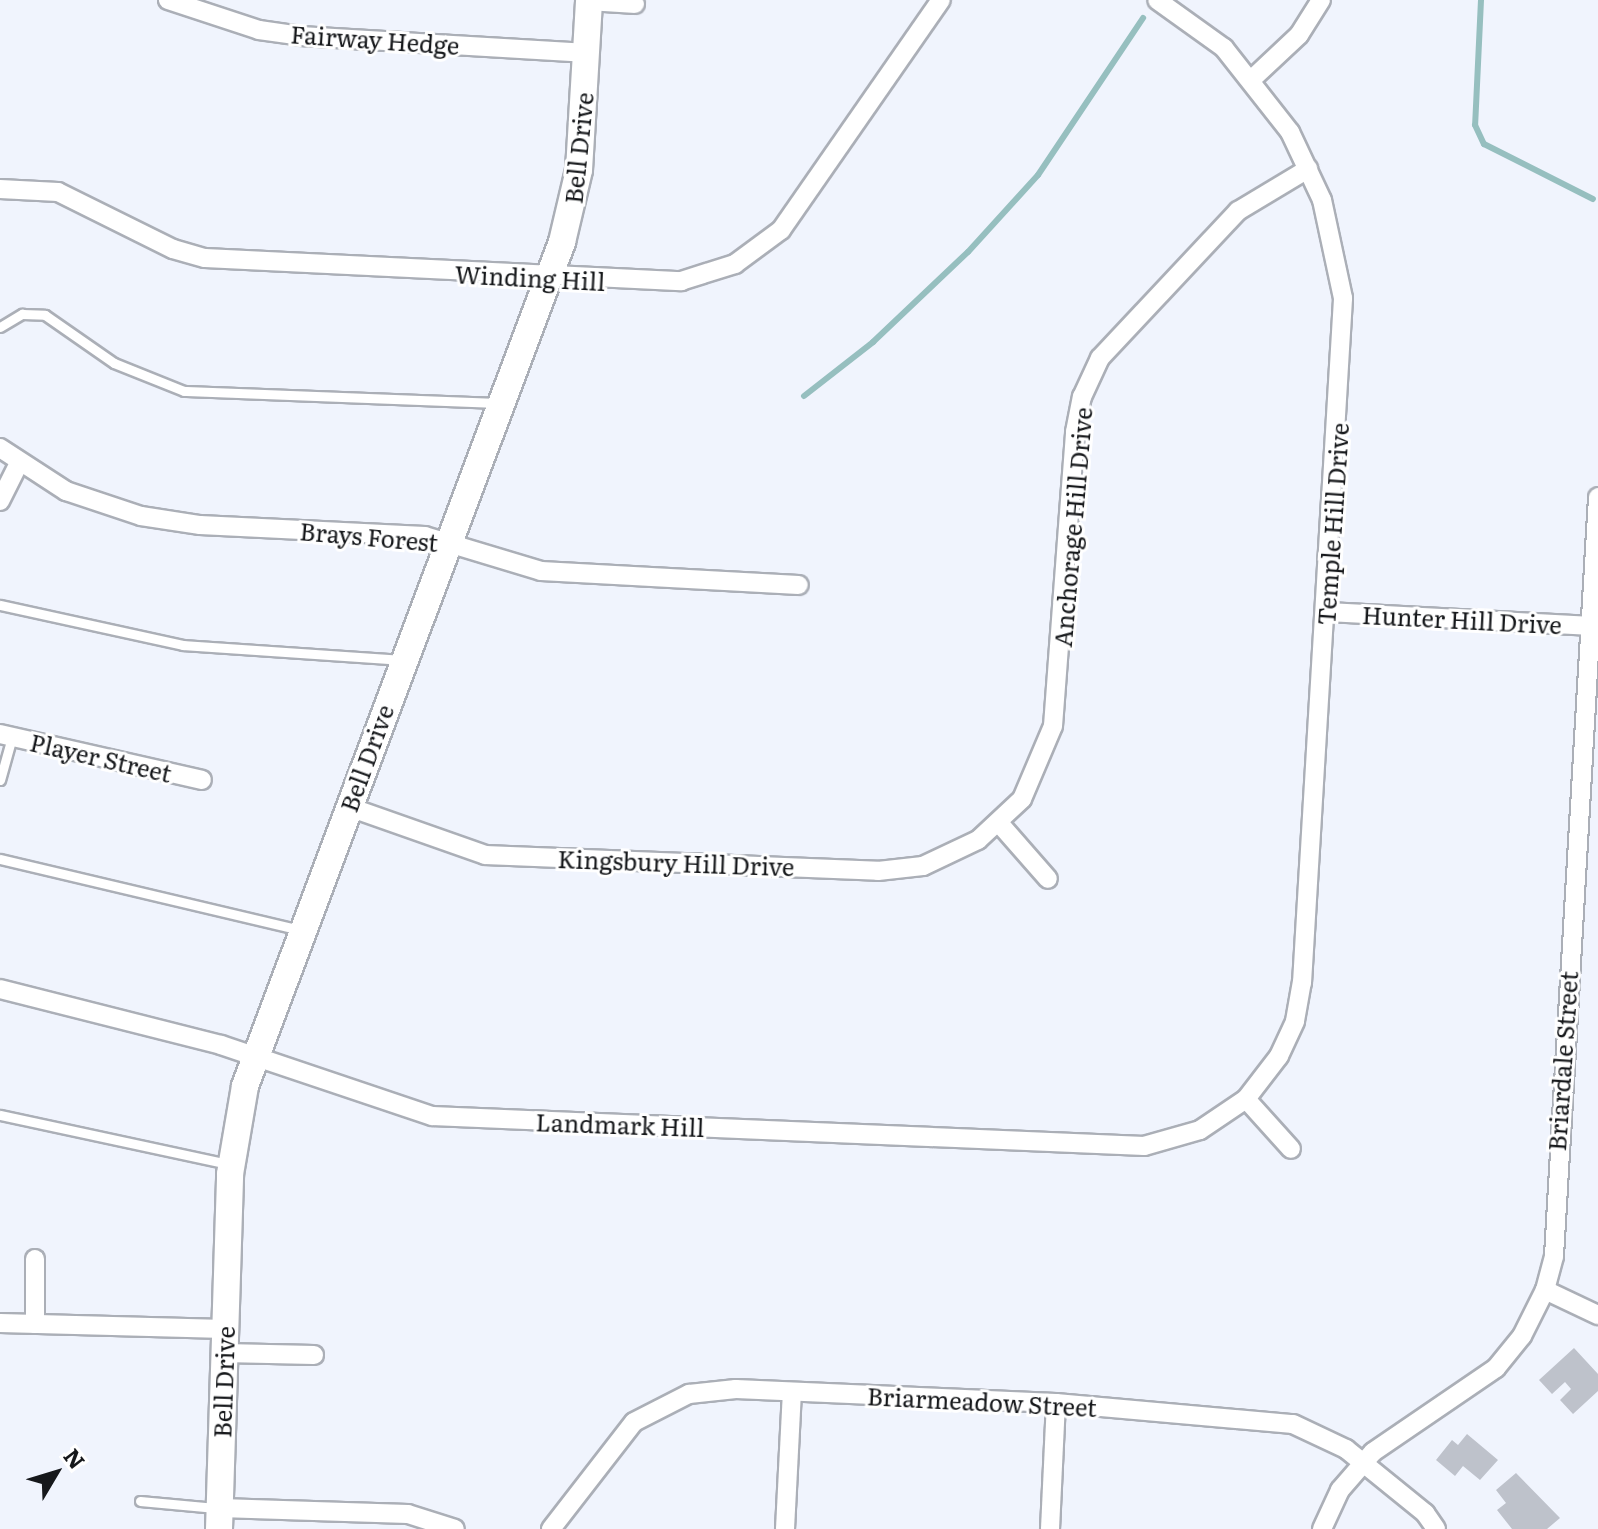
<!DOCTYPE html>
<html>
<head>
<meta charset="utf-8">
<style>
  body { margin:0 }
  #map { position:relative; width:1598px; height:1529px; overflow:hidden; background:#f0f4fd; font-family:Literata,serif }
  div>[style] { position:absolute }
  .stream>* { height:6px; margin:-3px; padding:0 3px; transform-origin:3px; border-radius:3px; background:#96bfbf }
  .building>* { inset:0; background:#bec2cb }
  .roads { filter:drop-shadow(2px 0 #abafb7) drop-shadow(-2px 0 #abafb7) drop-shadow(0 2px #abafb7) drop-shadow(0 -2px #abafb7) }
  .lane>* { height:9px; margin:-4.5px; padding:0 4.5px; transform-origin:4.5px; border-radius:4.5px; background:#fff }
  .street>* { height:18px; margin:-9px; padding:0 9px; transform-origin:9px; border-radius:9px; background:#fff }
  .secondary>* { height:26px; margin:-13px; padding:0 13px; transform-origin:13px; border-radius:13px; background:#fff }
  span { translate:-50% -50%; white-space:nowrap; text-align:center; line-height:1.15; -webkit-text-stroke:6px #fff; paint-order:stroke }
  .street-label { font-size:24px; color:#16181b }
  .north { position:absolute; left:16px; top:1433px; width:80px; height:80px; -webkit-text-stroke:6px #fff; paint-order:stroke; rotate:52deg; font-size:22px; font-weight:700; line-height:32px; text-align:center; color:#16181b }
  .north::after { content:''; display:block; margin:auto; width:28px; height:36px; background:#16181b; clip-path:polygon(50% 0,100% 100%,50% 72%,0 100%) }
</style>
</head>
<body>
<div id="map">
  <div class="stream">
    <i style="left:1481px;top:0;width:125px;rotate:92.7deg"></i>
    <i style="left:1475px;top:125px;width:21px;rotate:65deg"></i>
    <i style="left:1484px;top:144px;width:122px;rotate:26.8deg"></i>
    <i style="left:804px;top:396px;width:88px;rotate:-38deg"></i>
    <i style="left:873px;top:342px;width:131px;rotate:-43.5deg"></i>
    <i style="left:968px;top:252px;width:104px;rotate:-47.7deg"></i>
    <i style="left:1038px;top:175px;width:189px;rotate:-56.2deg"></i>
  </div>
  <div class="building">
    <i style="clip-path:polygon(1574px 1348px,1598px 1374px,1598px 1391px,1573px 1414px,1560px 1400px,1571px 1389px,1565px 1382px,1552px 1394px,1539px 1380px)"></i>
    <i style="clip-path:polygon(1467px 1434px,1498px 1460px,1480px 1480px,1463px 1466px,1455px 1476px,1436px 1460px,1452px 1440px,1458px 1445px)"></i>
    <i style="clip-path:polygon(1516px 1473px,1560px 1518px,1547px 1529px,1512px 1529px,1497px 1510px,1506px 1503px,1496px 1490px)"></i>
  </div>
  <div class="roads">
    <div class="lane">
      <i style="left:0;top:327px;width:26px;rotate:-31deg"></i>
      <i style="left:22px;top:314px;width:23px;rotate:2deg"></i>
      <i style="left:45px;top:315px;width:84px;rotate:34.8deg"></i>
      <i style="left:114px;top:363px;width:75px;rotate:21.8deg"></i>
      <i style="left:184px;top:391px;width:316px;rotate:2.2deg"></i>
      <i style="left:0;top:605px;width:187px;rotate:12.3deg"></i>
      <i style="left:183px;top:645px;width:220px;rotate:3.9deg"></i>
      <i style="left:0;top:780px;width:45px;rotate:-74.4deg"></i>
      <i style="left:0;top:859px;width:308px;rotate:13.3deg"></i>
      <i style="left:0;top:1115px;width:233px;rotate:12.1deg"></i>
      <i style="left:140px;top:1501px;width:76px;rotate:5.3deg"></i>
    </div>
    <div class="street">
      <i style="left:168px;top:0;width:96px;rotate:18.2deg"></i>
      <i style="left:259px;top:30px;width:42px;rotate:8.1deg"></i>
      <i style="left:301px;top:36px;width:287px;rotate:3.4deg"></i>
      <i style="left:589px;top:1px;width:46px;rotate:3.7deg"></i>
      <i style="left:1251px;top:80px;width:66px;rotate:-43.2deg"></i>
      <i style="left:1299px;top:35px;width:41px;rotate:-57.8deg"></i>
      <i style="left:0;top:189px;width:58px;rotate:3deg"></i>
      <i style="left:58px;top:192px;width:128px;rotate:26.4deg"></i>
      <i style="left:173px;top:249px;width:33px;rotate:16deg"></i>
      <i style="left:205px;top:258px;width:477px;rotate:2.8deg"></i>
      <i style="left:681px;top:281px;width:57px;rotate:-17.5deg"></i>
      <i style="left:735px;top:264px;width:57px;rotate:-36.5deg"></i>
      <i style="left:781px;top:230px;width:280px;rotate:-55.2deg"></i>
      <i style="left:0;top:448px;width:79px;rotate:33.1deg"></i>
      <i style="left:66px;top:491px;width:79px;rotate:18.4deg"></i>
      <i style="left:141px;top:516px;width:60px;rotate:8.7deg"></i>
      <i style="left:200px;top:525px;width:225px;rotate:2.8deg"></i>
      <i style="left:425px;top:536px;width:121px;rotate:16.8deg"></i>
      <i style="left:541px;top:571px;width:258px;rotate:3.1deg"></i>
      <i style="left:0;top:501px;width:42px;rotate:-63.4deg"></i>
      <i style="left:1327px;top:612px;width:271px;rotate:3deg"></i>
      <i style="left:0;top:734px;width:207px;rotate:12.8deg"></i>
      <i style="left:349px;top:807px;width:144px;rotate:19.4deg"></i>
      <i style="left:485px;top:855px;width:393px;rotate:2.3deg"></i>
      <i style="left:878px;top:871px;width:45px;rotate:-6.3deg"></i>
      <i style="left:923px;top:866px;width:61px;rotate:-25.3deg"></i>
      <i style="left:978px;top:840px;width:60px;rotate:-43deg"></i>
      <i style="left:1022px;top:799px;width:79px;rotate:-67deg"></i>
      <i style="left:1053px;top:726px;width:295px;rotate:-85.7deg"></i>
      <i style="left:1075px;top:432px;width:36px;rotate:-79deg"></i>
      <i style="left:1082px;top:397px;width:43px;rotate:-65.2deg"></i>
      <i style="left:1100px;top:358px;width:202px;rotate:-46.8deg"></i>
      <i style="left:1238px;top:211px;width:82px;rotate:-31deg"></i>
      <i style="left:999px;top:823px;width:74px;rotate:48.8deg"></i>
      <i style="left:0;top:989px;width:228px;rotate:14.2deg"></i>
      <i style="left:221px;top:1045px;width:223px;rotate:18.6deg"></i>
      <i style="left:432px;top:1116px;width:713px;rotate:2.41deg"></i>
      <i style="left:1144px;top:1146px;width:58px;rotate:-15.9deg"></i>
      <i style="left:1200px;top:1130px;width:55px;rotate:-34deg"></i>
      <i style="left:1246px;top:1099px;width:54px;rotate:-52.5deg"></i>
      <i style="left:1279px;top:1056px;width:38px;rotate:-65deg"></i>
      <i style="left:1295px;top:1021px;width:39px;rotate:-80deg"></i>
      <i style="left:1302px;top:983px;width:686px;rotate:-86.57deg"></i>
      <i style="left:1343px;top:298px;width:100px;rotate:-102.1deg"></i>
      <i style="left:1322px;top:200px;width:75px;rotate:-115.2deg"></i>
      <i style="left:1290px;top:132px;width:107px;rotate:-128.2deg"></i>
      <i style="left:1224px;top:48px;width:82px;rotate:-144.4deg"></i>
      <i style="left:1246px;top:1099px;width:67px;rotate:48deg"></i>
      <i style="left:1545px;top:1290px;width:59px;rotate:25.3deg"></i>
      <i style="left:0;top:1323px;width:225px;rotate:1.5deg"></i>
      <i style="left:35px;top:1324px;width:65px;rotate:-90deg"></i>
      <i style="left:224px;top:1353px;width:90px;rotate:1.3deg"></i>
      <i style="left:220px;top:1508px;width:188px;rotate:1.8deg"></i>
      <i style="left:408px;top:1514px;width:49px;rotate:17.7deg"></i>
      <i style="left:551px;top:1529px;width:135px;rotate:-52.2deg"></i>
      <i style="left:634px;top:1422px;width:62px;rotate:-27deg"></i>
      <i style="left:689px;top:1394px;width:47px;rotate:-6.1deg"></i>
      <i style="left:736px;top:1389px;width:320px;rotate:2.5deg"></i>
      <i style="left:1056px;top:1403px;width:238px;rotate:5.1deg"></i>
      <i style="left:1293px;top:1424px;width:59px;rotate:25.3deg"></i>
      <i style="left:1346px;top:1449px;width:102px;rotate:39deg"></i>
      <i style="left:1425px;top:1513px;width:19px;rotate:55deg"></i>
      <i style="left:785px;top:1529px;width:137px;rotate:-87.1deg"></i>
      <i style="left:1050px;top:1529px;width:126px;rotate:-87.3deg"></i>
      <i style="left:1322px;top:1529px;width:43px;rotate:-65.2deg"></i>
      <i style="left:1340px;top:1490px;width:50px;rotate:-49deg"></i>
      <i style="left:1373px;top:1452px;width:149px;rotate:-34.3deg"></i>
      <i style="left:1496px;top:1368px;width:41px;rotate:-50.9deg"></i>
      <i style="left:1522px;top:1336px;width:51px;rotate:-63.4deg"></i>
      <i style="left:1545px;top:1290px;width:35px;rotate:-75deg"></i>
      <i style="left:1554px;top:1256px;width:760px;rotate:-86.68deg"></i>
    </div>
    <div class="secondary">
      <i style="left:219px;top:1529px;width:355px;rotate:-88.2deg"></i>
      <i style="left:230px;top:1174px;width:89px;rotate:-80.3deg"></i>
      <i style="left:245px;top:1086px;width:902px;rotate:-69.41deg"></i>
      <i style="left:562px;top:242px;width:74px;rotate:-76.7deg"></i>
      <i style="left:579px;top:170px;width:170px;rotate:-86.6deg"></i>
    </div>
  </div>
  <div class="street-label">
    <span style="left:375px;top:39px;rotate:4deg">Fairway Hedge</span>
    <span style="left:578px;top:148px;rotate:-84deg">Bell Drive</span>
    <span style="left:530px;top:277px;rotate:3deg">Winding Hill</span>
    <span style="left:1332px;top:524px;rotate:-86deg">Temple Hill Drive</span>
    <span style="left:1072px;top:527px;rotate:-85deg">Anchorage Hill Drive</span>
    <span style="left:369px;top:536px;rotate:5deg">Brays Forest</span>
    <span style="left:1462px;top:619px;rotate:3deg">Hunter Hill Drive</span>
    <span style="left:101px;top:757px;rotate:13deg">Player Street</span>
    <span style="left:366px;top:758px;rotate:-70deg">Bell Drive</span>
    <span style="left:676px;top:862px;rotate:2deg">Kingsbury Hill Drive</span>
    <span style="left:1562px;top:1061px;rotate:-86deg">Briardale Street</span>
    <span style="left:620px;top:1124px;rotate:2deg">Landmark Hill</span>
    <span style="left:223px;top:1382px;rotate:-88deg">Bell Drive</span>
    <span style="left:982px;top:1401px;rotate:3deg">Briarmeadow Street</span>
  </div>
  <div class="north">N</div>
</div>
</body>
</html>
